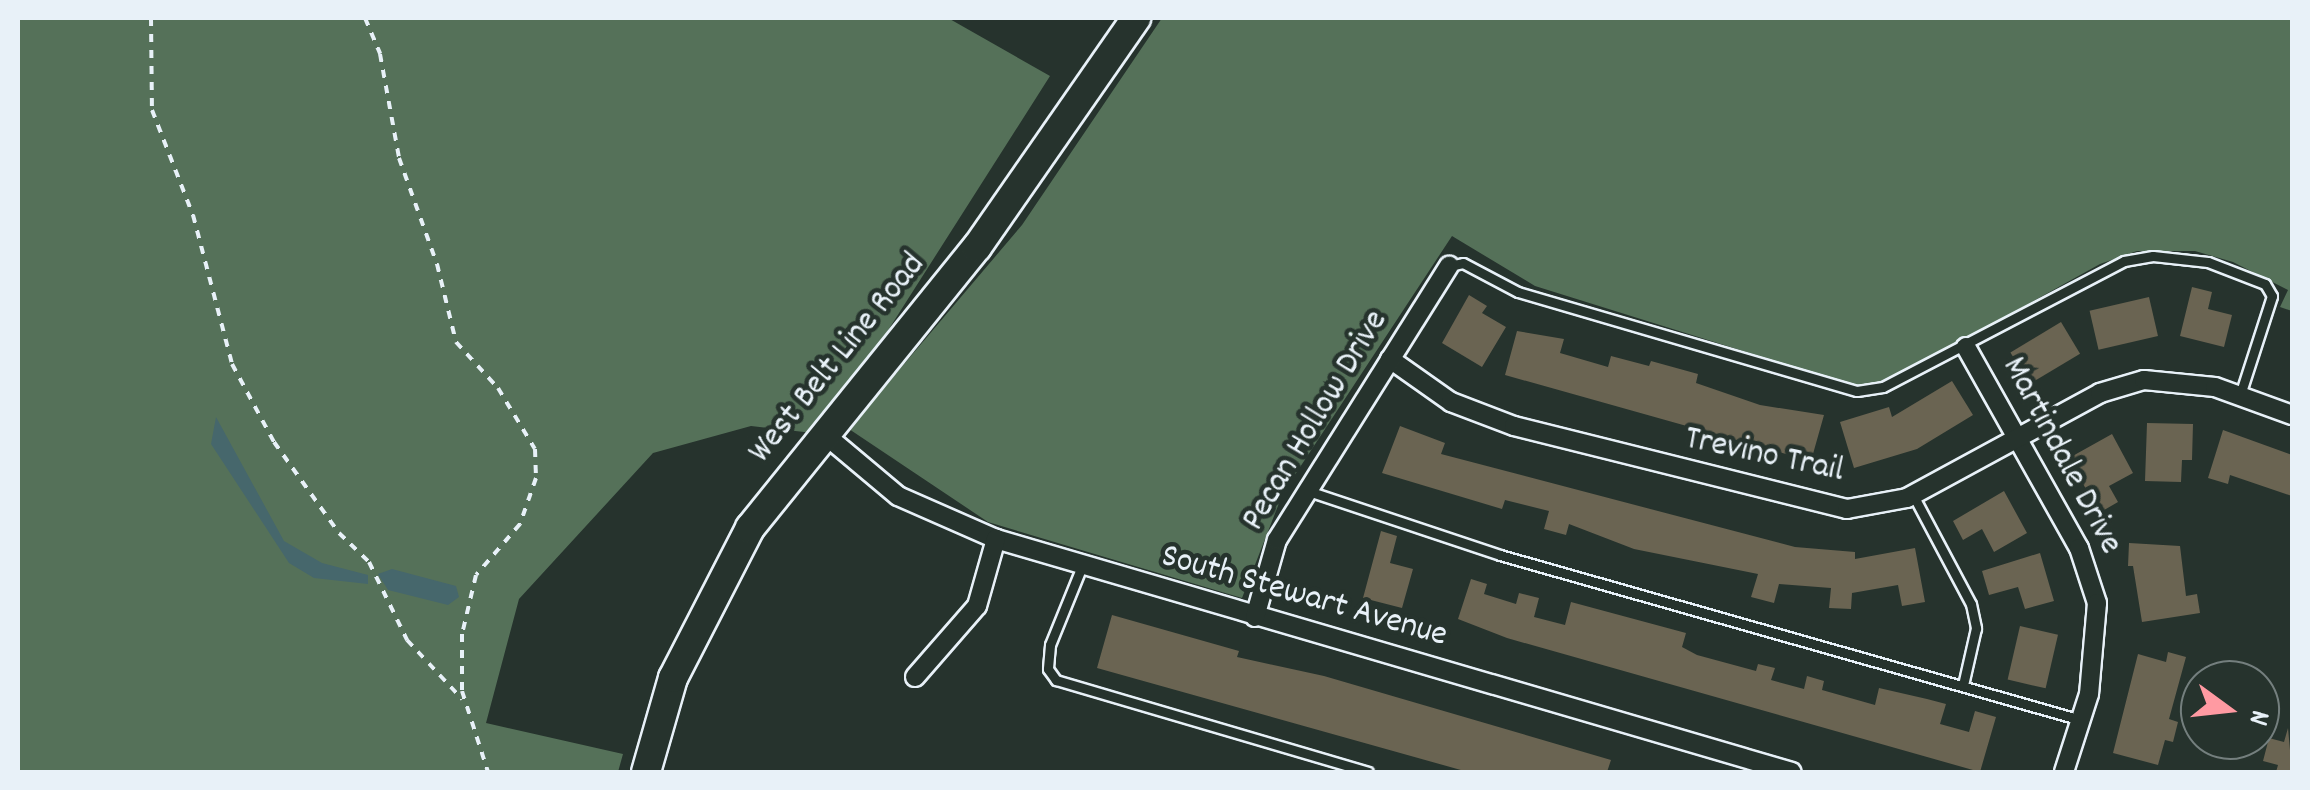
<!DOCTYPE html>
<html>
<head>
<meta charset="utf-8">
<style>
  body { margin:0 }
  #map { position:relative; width:2310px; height:790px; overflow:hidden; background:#26332d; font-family:Dekko,sans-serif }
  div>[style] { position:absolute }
  .green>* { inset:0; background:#557159 }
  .water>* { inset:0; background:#46676c }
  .building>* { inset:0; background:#6a6452; transform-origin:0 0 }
  .path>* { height:4px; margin-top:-2px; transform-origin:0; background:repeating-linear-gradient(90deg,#e8f1f8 0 8px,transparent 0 16px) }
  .roads { filter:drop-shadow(2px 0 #e8f1f8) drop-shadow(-2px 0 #e8f1f8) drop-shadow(0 2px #e8f1f8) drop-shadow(0 -2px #e8f1f8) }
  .lane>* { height:9px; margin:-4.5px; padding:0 4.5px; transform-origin:4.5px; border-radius:4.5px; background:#26332d }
  .street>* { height:18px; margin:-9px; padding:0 9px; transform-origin:9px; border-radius:9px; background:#26332d }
  .primary>* { height:28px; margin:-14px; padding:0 14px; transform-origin:14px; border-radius:14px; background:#26332d }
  span { translate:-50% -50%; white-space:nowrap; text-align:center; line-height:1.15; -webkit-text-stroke:9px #26332d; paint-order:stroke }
  .street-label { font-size:35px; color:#e8f1f8 }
  .frame { position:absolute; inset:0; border:20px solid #e8f1f8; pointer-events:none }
  .north { position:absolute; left:2180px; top:660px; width:100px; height:100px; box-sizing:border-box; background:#26332d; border:2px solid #747f7e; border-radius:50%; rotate:105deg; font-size:28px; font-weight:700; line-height:40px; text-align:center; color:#e8f1f8 }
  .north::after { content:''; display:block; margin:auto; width:35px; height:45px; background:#ff9aa2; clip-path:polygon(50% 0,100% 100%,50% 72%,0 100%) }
</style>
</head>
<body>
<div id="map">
  <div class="green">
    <i style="clip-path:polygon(18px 18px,948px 18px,1050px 76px,822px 434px,751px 426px,653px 453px,519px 599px,486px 723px,623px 754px,618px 772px,18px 772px)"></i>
    <i style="clip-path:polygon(1162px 18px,2292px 18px,2292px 311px,2280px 307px,2288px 290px,2233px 262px,2195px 251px,2137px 251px,2100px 264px,1884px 384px,1855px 386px,1535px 286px,1452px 236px,1283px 493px,1242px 598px,988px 522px,849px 429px,1022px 225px)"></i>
  </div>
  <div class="water">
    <i style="clip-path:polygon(216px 417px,284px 541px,322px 563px,368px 575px,368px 584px,314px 578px,289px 563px,211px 444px)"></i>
    <i style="clip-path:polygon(392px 569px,456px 586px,459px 597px,448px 605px,388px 590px,378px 574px)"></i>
  </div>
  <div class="building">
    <i style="clip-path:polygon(2192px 287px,2212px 292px,2208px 309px,2232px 315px,2224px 347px,2180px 336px)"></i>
    <i style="clip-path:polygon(1469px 295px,1487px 306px,1482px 313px,1506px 327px,1482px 367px,1442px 343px)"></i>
    <i style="left:2149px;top:297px;width:40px;height:61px;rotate:77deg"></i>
    <i style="left:2061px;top:322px;width:37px;height:59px;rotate:59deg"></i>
    <i style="clip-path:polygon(1517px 331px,1564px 339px,1560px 353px,1608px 367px,1611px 356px,1649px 366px,1651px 361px,1698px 374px,1696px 383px,1760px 405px,1824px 415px,1811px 461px,1505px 375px)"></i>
    <i style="clip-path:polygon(1952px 381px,1973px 415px,1917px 449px,1854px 468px,1840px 422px,1889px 407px,1892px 417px)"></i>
    <i style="clip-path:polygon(2147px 423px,2193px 424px,2192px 460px,2182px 460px,2181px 482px,2145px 481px)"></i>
    <i style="clip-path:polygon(1400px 426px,1445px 443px,1441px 454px,1795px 547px,1855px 552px,1855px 559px,1915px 548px,1925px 602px,1902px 606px,1898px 585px,1852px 593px,1851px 609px,1829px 608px,1831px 588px,1779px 584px,1774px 603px,1751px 597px,1758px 574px,1634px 549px,1569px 524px,1566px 535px,1544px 529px,1549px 511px,1505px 500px,1502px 509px,1382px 473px)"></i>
    <i style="clip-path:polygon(2223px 430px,2292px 455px,2292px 496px,2230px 475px,2228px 484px,2208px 478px)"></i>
    <i style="clip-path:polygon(2112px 434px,2133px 473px,2109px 486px,2118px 502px,2099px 513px,2069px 458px)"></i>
    <i style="clip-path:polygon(2004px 491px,2027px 533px,1994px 552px,1982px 529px,1963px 540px,1953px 521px)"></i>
    <i style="clip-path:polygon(1381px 531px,1397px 536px,1390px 563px,1413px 569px,1402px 608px,1363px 598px)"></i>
    <i style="clip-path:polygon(2129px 543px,2180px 546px,2186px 596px,2197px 594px,2200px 613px,2142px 622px,2133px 566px,2128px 566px)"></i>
    <i style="clip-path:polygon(2040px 553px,2054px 601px,2025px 609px,2018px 587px,1989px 595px,1982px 571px)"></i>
    <i style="clip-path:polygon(1471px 579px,1487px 584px,1484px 594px,1516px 604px,1519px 593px,1539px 598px,1534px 617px,1565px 625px,1571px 602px,1686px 633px,1682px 647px,1697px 655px,1756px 671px,1758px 664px,1775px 668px,1771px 680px,1804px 689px,1807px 676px,1824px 681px,1822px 690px,1875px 705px,1879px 688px,1927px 699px,1946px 704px,1940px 724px,1969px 732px,1975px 711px,1996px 717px,1980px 772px,1507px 638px,1458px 619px)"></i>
    <i style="clip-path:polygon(1112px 615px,1239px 651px,1237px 657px,1324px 676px,1611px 760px,1607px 772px,1468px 772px,1097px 668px)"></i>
    <i style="left:2020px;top:626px;width:39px;height:55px;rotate:13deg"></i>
    <i style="clip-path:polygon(2168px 652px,2186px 657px,2169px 719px,2178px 722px,2173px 742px,2165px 740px,2158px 765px,2113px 753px,2138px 654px,2166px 662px)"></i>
    <i style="clip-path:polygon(2288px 728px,2292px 772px,2276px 772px,2278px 765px,2263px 761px,2269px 738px,2284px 742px)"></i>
  </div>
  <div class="path">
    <i style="left:151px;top:18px;width:92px;rotate:89.4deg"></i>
    <i style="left:152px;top:110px;width:113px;rotate:68.7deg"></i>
    <i style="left:193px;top:215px;width:154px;rotate:75.3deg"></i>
    <i style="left:232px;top:364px;width:89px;rotate:61.7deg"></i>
    <i style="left:274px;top:442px;width:112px;rotate:54.5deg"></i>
    <i style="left:339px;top:533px;width:42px;rotate:44deg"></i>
    <i style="left:369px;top:562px;width:87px;rotate:64deg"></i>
    <i style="left:407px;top:640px;width:81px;rotate:47deg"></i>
    <i style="left:365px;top:18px;width:39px;rotate:67deg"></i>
    <i style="left:380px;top:54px;width:106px;rotate:79.6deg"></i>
    <i style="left:399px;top:158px;width:113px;rotate:70.3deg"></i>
    <i style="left:437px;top:264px;width:80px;rotate:76.3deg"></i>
    <i style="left:456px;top:342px;width:62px;rotate:47.6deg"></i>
    <i style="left:498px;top:388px;width:71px;rotate:58.8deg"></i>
    <i style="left:535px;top:449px;width:29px;rotate:88deg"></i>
    <i style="left:536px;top:478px;width:49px;rotate:109.2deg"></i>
    <i style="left:520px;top:524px;width:67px;rotate:130.8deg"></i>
    <i style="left:476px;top:575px;width:61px;rotate:103.3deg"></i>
    <i style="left:462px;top:634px;width:57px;rotate:90deg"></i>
    <i style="left:462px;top:691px;width:85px;rotate:72.2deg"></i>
  </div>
  <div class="roads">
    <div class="lane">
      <i style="left:1449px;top:266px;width:14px;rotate:-12deg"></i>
      <i style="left:1463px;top:263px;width:62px;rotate:27.8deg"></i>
      <i style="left:1518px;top:292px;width:353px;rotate:16.3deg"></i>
      <i style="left:1857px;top:391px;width:26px;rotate:-9deg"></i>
      <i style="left:1883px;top:387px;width:272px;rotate:-27.6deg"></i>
      <i style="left:2124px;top:261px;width:29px;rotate:-10deg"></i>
      <i style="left:2153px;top:256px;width:55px;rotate:6.2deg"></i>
      <i style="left:2208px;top:262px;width:61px;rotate:21.1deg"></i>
      <i style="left:2265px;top:284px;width:14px;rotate:60deg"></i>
      <i style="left:2272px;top:296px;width:104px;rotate:107.9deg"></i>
      <i style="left:1308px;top:491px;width:202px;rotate:18.4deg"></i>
      <i style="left:1500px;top:555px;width:604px;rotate:15.85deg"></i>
      <i style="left:1913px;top:495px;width:123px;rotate:62deg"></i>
      <i style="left:1971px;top:604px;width:25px;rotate:78deg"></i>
      <i style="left:1976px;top:628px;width:58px;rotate:102.8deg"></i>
      <i style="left:1082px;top:566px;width:85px;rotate:112.1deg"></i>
      <i style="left:1050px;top:645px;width:24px;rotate:95deg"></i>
      <i style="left:1048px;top:669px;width:14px;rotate:54deg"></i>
      <i style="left:1056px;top:680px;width:325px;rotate:16.4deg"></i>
    </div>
    <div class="street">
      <i style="left:1966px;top:347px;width:231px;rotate:60.7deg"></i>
      <i style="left:2079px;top:548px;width:58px;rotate:71.9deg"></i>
      <i style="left:2097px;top:603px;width:91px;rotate:95deg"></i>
      <i style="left:2089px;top:694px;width:82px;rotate:107.8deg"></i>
      <i style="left:1390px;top:359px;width:75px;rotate:35.2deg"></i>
      <i style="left:1451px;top:402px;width:67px;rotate:20.9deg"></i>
      <i style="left:1514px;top:426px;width:343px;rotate:14deg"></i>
      <i style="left:1847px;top:509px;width:61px;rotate:-10.4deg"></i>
      <i style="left:1907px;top:498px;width:220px;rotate:-28.5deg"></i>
      <i style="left:2100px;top:393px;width:46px;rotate:-16.5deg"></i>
      <i style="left:2144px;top:380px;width:71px;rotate:5.6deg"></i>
      <i style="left:2215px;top:387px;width:82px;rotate:20deg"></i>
      <i style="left:823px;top:433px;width:98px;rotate:40deg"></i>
      <i style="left:898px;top:496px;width:107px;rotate:23.7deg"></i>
      <i style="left:996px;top:539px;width:829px;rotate:16.32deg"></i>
      <i style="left:1255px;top:617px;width:80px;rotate:-74.1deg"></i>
      <i style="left:1277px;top:540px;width:324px;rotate:-57.9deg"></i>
      <i style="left:915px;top:677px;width:94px;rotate:-48.9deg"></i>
      <i style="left:977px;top:606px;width:70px;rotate:-74.2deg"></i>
    </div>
    <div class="primary">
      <i style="left:646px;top:772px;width:98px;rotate:-74deg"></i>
      <i style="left:673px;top:678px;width:169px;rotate:-62.8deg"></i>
      <i style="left:750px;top:528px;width:361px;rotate:-51.1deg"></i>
      <i style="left:977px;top:247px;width:279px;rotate:-55.2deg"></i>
    </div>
  </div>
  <div class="street-label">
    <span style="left:838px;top:359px;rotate:-51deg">West Belt Line Road</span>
    <span style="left:1316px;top:421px;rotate:-59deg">Pecan Hollow Drive</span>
    <span style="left:1764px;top:456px;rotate:12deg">Trevino Trail</span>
    <span style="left:2061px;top:456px;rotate:62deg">Martindale Drive</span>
    <span style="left:1304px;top:597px;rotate:16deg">South Stewart Avenue</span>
  </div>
  <div class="frame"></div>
  <div class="north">N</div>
</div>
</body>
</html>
